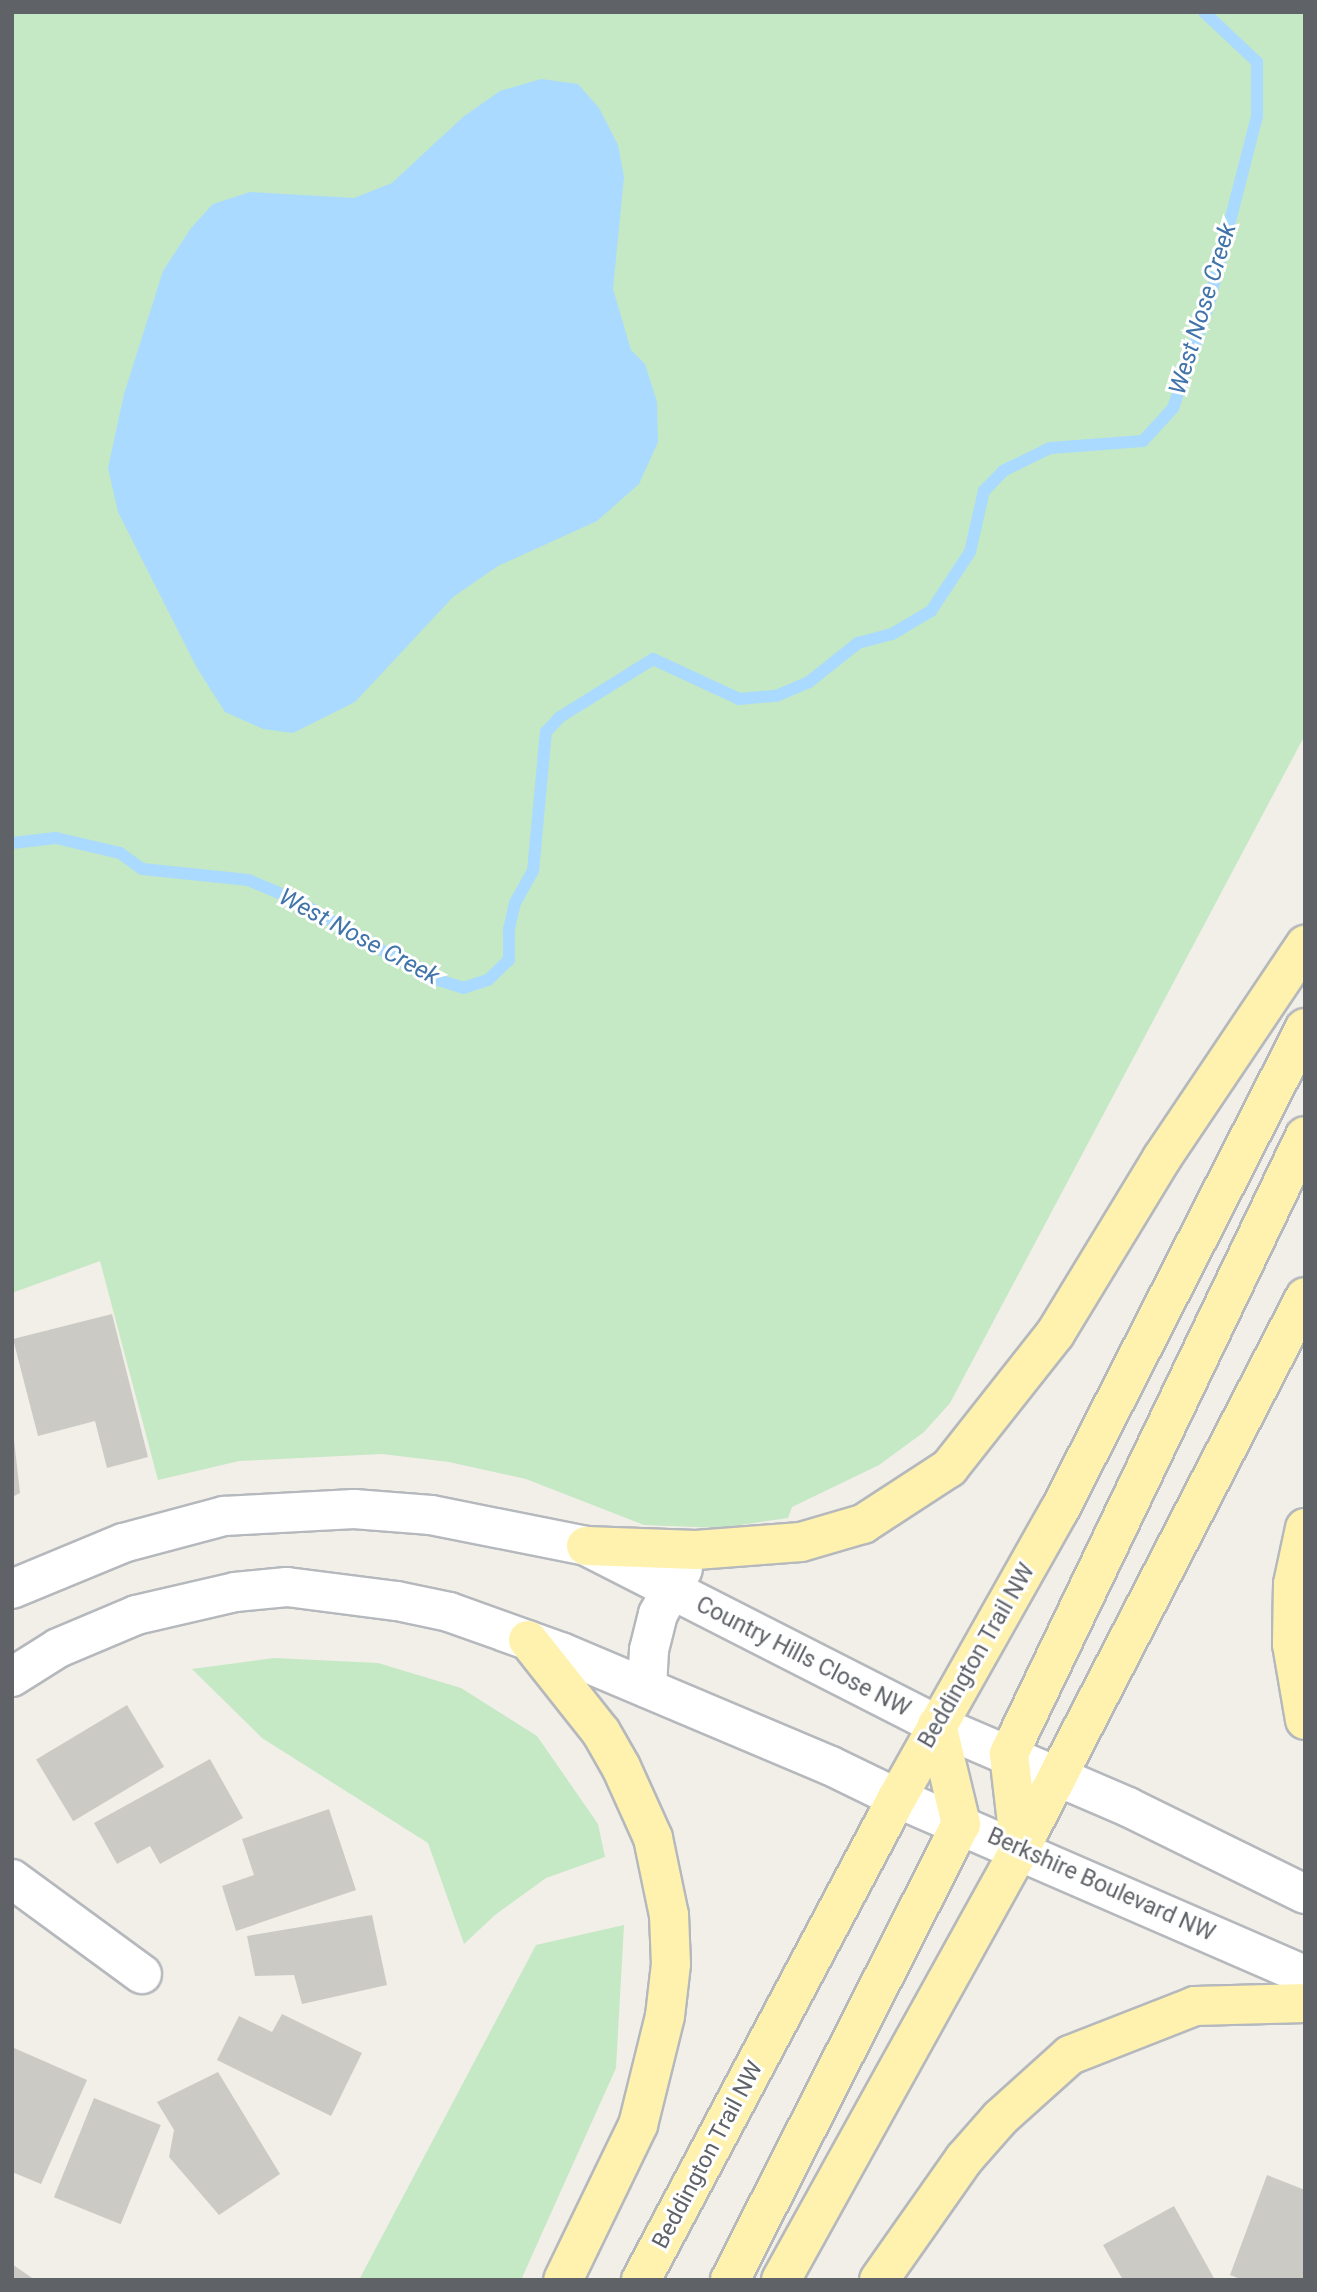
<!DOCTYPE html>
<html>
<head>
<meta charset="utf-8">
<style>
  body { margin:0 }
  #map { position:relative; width:1317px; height:2292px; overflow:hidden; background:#f1efe8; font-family:Roboto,sans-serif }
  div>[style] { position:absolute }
  .green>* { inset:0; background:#c5e8c5 }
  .water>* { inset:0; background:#aadaff }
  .stream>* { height:12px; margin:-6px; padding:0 6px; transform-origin:6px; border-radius:6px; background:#aadaff }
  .building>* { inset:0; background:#cccac5; transform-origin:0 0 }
  .roads { filter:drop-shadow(2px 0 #b5b8bc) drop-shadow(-2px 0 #b5b8bc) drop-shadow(0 2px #b5b8bc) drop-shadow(0 -2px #b5b8bc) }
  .street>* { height:38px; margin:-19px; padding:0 19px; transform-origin:19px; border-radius:19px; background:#fff }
  .secondary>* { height:38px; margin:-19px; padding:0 19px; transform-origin:19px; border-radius:19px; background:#fff }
  .primary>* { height:38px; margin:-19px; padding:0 19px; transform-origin:19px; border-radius:19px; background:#fff2af }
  span { translate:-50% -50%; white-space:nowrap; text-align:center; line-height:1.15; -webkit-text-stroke:6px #fff; paint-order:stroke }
  .street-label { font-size:23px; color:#5f6368 }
  .water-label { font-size:24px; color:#4174aa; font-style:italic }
  .frame { position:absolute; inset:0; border:14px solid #5f6368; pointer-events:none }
</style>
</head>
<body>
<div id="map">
  <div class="green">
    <i style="clip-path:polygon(12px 12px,1305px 12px,1305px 735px,950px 1403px,924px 1432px,879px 1465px,792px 1507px,788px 1518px,720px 1528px,644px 1525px,526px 1479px,449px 1462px,382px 1454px,239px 1461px,158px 1480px,100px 1261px,12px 1293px)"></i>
    <i style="clip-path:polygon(274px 1658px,378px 1663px,461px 1688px,537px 1736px,598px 1824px,605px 1857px,546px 1878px,495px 1915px,464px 1944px,428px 1843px,262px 1738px,192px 1669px)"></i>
    <i style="clip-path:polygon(624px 1925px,616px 2068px,521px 2280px,359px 2280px,536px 1945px)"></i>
  </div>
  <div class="water">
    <i style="clip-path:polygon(541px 79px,578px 84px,599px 108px,618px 145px,624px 177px,613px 289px,631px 350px,645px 364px,657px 402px,658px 442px,639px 484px,597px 521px,498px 566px,453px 597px,355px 702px,293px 733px,263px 729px,225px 712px,197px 668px,118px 512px,108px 468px,124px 394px,163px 271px,191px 228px,213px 204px,250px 192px,354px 198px,392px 183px,463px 117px,500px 91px)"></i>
  </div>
  <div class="stream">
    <i style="left:12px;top:843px;width:44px;rotate:-6.5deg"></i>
    <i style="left:56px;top:838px;width:66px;rotate:13.2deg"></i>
    <i style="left:120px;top:853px;width:27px;rotate:36deg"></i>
    <i style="left:142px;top:869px;width:107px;rotate:5.9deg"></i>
    <i style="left:248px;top:880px;width:52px;rotate:22.6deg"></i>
    <i style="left:296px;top:900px;width:153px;rotate:30.3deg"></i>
    <i style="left:428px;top:977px;width:37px;rotate:17deg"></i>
    <i style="left:463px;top:988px;width:26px;rotate:-18deg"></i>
    <i style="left:488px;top:980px;width:29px;rotate:-44deg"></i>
    <i style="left:509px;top:960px;width:31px;rotate:-90deg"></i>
    <i style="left:509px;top:929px;width:27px;rotate:-77deg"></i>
    <i style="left:515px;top:903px;width:37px;rotate:-61deg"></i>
    <i style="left:533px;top:871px;width:140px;rotate:-84.7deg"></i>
    <i style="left:546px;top:732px;width:21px;rotate:-47deg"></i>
    <i style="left:560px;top:717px;width:110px;rotate:-31.9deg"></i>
    <i style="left:653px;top:659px;width:95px;rotate:24.9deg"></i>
    <i style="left:739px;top:699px;width:37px;rotate:-5deg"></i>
    <i style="left:776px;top:696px;width:36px;rotate:-23deg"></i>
    <i style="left:809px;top:682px;width:63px;rotate:-38.5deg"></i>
    <i style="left:858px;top:643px;width:35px;rotate:-15deg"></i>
    <i style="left:892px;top:634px;width:45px;rotate:-30.5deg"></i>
    <i style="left:931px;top:611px;width:71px;rotate:-56.5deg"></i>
    <i style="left:970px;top:552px;width:63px;rotate:-77.1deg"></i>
    <i style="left:984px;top:491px;width:28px;rotate:-46deg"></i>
    <i style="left:1003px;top:471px;width:52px;rotate:-26.1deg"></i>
    <i style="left:1050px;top:448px;width:93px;rotate:-4.3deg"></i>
    <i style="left:1143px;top:441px;width:45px;rotate:-47.7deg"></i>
    <i style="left:1173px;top:408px;width:107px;rotate:-70.9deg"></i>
    <i style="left:1208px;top:307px;width:197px;rotate:-75.6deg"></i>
    <i style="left:1257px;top:116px;width:54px;rotate:-90deg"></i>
    <i style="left:1257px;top:62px;width:73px;rotate:-136.7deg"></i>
  </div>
  <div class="building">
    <i style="clip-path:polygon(112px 1314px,148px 1457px,107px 1468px,95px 1421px,38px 1436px,13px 1339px)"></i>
    <i style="clip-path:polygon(14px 1440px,20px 1493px,12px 1497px,12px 1441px)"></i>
    <i style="left:127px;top:1705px;width:72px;height:106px;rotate:59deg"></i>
    <i style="clip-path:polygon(210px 1759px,243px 1818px,160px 1864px,150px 1846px,117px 1864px,94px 1823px)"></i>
    <i style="clip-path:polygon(329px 1809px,356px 1890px,236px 1931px,222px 1886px,254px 1875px,242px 1839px)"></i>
    <i style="clip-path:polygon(372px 1915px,387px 1985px,302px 2004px,294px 1975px,255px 1976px,247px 1936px)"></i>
    <i style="clip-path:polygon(282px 2014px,362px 2053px,331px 2116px,217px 2060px,239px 2016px,272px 2032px)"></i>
    <i style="clip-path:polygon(14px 2048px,87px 2080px,41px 2184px,12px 2172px)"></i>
    <i style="clip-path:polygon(218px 2072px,280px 2174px,219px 2215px,169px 2157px,174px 2130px,157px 2102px)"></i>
    <i style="left:94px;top:2098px;width:72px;height:107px;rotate:22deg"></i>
    <i style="clip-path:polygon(1267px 2175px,1305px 2190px,1305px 2280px,1243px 2280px,1230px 2275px)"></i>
    <i style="clip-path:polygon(1174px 2206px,1215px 2280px,1123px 2280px,1103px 2245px)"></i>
    <i style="clip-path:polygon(12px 2264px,35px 2280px,12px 2280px)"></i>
  </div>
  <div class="roads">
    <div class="street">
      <i style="left:12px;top:1589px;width:120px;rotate:-22.5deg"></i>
      <i style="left:123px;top:1543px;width:105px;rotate:-15deg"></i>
      <i style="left:224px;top:1516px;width:130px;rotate:-3.1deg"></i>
      <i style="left:354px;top:1509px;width:77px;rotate:4.5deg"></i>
      <i style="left:431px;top:1515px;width:158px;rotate:11.3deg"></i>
      <i style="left:586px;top:1546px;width:394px;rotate:27deg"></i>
      <i style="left:12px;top:1677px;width:54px;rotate:-32.2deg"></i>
      <i style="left:58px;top:1648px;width:85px;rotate:-22.9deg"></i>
      <i style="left:136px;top:1615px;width:102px;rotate:-13.1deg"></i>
      <i style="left:235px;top:1592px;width:52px;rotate:-5.5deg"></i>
      <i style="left:287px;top:1587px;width:111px;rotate:7.3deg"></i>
      <i style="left:397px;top:1601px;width:53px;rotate:11.9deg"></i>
      <i style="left:449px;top:1612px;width:119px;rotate:19.7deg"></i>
      <i style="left:561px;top:1652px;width:293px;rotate:22.9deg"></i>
      <i style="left:831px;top:1766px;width:73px;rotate:25.9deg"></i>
      <i style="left:647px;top:1688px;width:38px;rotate:-87deg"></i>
      <i style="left:649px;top:1650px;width:37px;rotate:-76deg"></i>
      <i style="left:658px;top:1614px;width:51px;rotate:-60.9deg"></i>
      <i style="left:12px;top:1879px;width:161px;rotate:36.2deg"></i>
    </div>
    <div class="secondary">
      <i style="left:937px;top:1725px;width:208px;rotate:23.2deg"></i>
      <i style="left:1128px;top:1807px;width:197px;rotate:26.2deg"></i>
      <i style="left:897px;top:1798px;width:445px;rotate:23.5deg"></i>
    </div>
    <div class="primary">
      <i style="left:1305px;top:1528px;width:57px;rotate:102.1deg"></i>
      <i style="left:1293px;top:1584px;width:60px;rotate:91deg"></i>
      <i style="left:1292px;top:1644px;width:77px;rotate:80.3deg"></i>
      <i style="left:586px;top:1546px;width:110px;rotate:2.1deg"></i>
      <i style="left:696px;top:1550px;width:105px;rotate:-4.4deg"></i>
      <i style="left:801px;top:1542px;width:65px;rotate:-16.2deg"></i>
      <i style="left:863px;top:1524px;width:103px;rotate:-33.1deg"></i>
      <i style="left:949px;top:1468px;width:171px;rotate:-51.7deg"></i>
      <i style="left:1055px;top:1334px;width:206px;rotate:-58.7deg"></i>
      <i style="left:1162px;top:1158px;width:257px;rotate:-56.1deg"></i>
      <i style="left:528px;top:1640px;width:117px;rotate:51.6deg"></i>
      <i style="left:601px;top:1732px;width:40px;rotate:60.3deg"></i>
      <i style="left:621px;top:1767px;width:78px;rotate:65.7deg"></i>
      <i style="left:653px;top:1838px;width:79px;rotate:78.3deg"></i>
      <i style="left:669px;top:1915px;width:49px;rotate:87.7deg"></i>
      <i style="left:671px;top:1964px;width:52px;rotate:96.6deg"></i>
      <i style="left:665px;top:2016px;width:112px;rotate:103.9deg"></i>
      <i style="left:638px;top:2125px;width:172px;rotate:115.8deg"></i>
      <i style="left:1020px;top:1849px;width:96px;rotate:-96.6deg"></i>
      <i style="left:1009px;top:1754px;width:685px;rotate:-64.41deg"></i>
      <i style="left:641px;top:2280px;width:546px;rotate:-62.03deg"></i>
      <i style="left:897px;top:1798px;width:330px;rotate:-60.6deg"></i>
      <i style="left:1059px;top:1511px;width:542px;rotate:-63.01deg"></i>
      <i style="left:730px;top:2280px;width:511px;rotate:-63.13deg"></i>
      <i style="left:961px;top:1824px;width:102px;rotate:-103.6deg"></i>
      <i style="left:781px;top:2280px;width:493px;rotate:-61deg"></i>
      <i style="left:1020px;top:1849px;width:621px;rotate:-62.69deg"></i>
      <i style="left:879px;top:2280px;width:148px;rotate:-54.9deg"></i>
      <i style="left:964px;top:2159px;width:55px;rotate:-48.7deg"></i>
      <i style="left:1000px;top:2118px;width:94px;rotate:-42deg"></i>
      <i style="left:1070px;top:2055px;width:134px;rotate:-21.4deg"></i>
      <i style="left:1195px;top:2006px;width:110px;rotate:-1.6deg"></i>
    </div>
  </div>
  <div class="street-label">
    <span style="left:977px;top:1656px;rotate:-60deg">Beddington Trail NW</span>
    <span style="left:803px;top:1657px;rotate:27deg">Country Hills Close NW</span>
    <span style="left:1101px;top:1885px;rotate:24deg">Berkshire Boulevard NW</span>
    <span style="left:708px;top:2155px;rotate:-62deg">Beddington Trail NW</span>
  </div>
  <div class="water-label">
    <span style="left:1203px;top:309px;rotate:-73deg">West Nose Creek</span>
    <span style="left:359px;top:937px;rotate:28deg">West Nose Creek</span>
  </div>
  <div class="frame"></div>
</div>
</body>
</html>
